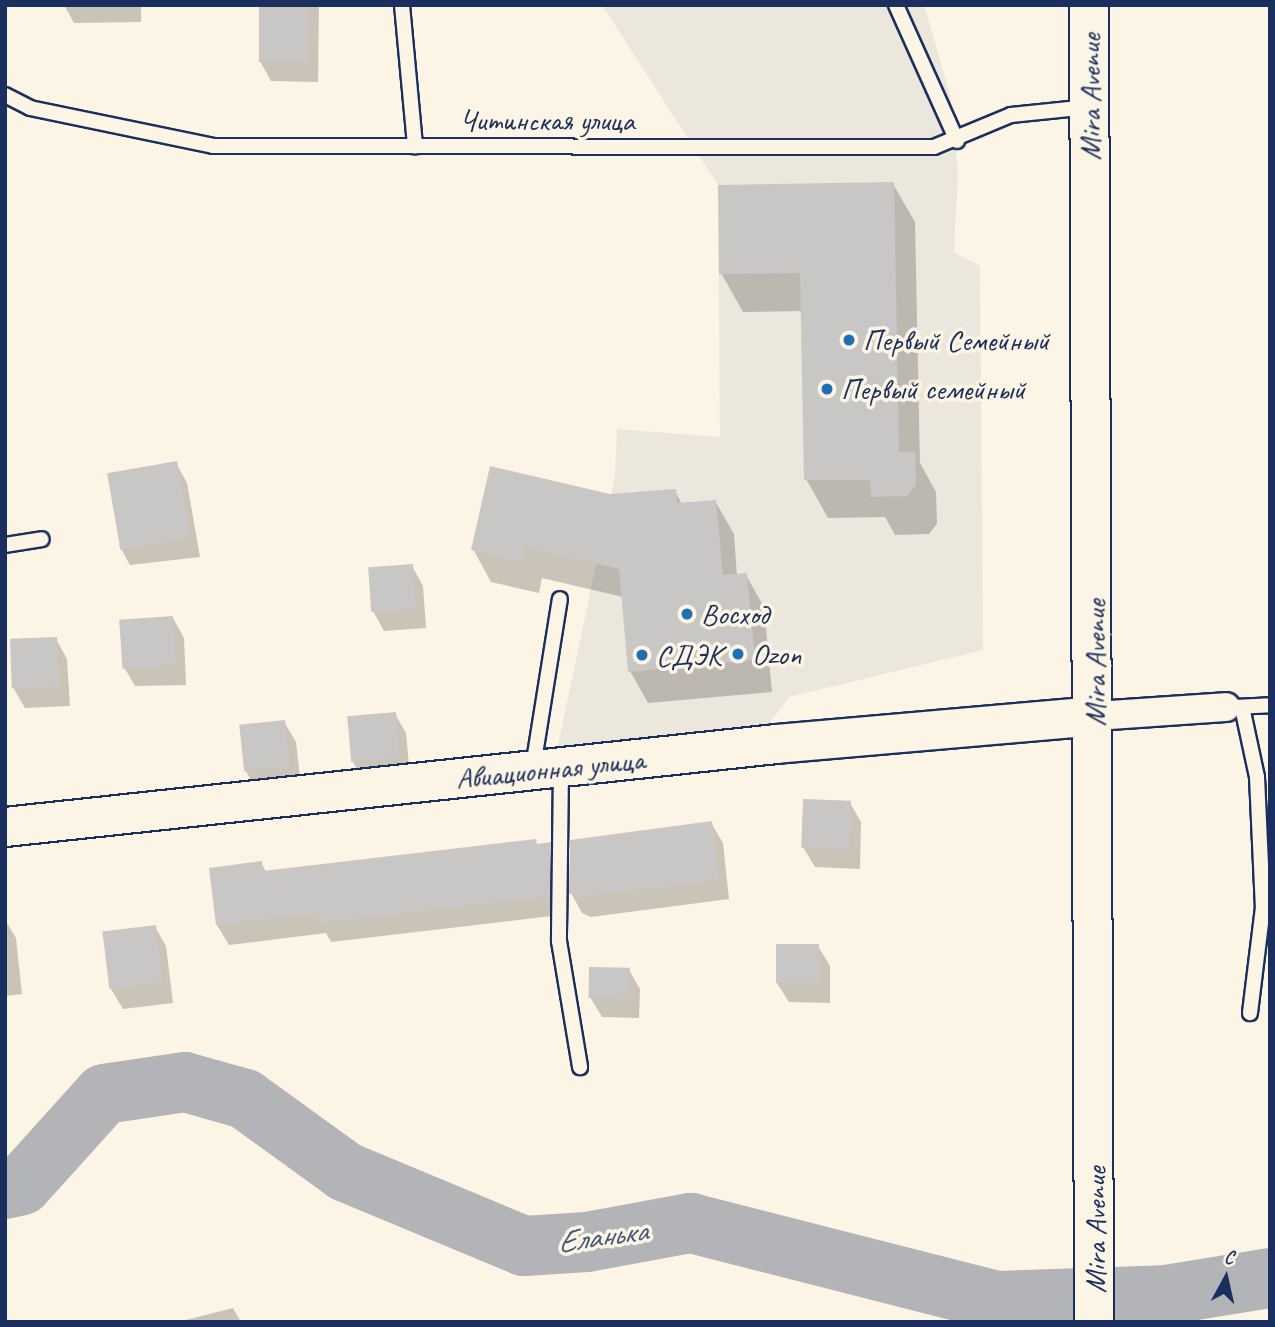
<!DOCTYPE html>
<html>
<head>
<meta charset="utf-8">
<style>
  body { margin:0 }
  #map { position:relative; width:1275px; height:1327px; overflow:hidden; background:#fcf5e5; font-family:Caveat,sans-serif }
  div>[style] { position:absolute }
  .built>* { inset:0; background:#ece7dc }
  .shadow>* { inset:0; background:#0003 }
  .river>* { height:60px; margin:-30px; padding:0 30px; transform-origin:30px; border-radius:30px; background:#b2b4b8 }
  .building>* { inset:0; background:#c8c7c6; transform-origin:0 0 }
  .roads { filter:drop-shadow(2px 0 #1b2f5e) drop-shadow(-2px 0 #1b2f5e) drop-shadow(0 2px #1b2f5e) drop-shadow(0 -2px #1b2f5e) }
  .lane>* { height:14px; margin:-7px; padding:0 7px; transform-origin:7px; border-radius:7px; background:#fcf5e5 }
  .street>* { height:28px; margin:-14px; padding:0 14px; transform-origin:14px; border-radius:14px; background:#fcf5e5 }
  .secondary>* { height:38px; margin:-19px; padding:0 19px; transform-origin:19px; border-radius:19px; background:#fcf5e5 }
  .primary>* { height:38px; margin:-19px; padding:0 19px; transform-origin:19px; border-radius:19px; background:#fcf5e5 }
  .dots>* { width:19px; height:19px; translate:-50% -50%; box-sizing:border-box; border:4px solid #fcf5e5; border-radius:50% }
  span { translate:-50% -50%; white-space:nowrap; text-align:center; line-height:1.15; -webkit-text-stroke:7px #fcf5e5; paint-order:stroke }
  .street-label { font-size:30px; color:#1b2f5e }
  .poi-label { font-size:30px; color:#1b2f5e }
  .left { translate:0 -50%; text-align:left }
  .water-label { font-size:32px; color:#485779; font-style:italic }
  .frame { position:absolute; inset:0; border:7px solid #1b2f5e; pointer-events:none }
  .north { position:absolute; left:1191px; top:1243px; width:70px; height:70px; -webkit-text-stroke:5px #fcf5e5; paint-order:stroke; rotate:8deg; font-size:19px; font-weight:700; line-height:28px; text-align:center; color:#1b2f5e }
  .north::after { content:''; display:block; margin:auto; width:24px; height:32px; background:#1b2f5e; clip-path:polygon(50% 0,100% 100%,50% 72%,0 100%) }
</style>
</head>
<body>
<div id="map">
  <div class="built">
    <i style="clip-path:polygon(602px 5px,924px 5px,951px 98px,958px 173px,954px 252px,980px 266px,983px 650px,789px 697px,764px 731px,557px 750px,615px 475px,617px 429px,720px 437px,718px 185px)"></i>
  </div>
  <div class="shadow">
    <i style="clip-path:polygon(64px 5px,141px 5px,141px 22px,74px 23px)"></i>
    <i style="clip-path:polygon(260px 5px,319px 5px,318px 82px,271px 81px,260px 61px)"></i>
    <i style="clip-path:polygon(893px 184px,915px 222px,920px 463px,936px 492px,937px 524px,929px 534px,895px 535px,885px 517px,828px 518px,806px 479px,802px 311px,743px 312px,721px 273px)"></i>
    <i style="clip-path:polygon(176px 463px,187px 483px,200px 557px,130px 565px,119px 545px)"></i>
    <i style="clip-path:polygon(675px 491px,682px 504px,715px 501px,734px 534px,737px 576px,746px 575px,764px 607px,772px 692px,648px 703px,630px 671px,623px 597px,542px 578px,539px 593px,491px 582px,473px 549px,610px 496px)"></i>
    <i style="clip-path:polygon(412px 566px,423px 586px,426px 628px,384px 631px,373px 611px)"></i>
    <i style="clip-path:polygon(173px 618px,184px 638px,186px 685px,135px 686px,124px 667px)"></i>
    <i style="clip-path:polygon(56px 639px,67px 659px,70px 706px,25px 708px,14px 689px)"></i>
    <i style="clip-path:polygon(395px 714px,406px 733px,410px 777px,364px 782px,353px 762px)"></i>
    <i style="clip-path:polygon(284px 722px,296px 742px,301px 786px,257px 791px,246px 771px)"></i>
    <i style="clip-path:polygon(850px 803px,861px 822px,860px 869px,815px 867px,803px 847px)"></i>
    <i style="clip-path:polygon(711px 823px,723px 843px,729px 899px,591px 917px,582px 913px,571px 893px)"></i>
    <i style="clip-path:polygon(535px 841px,538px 846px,550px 844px,561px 864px,560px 915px,331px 942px,326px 933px,229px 945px,217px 925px,211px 869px,261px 863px,267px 873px)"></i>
    <i style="clip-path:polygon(5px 920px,16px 938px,22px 994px,5px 996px)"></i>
    <i style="clip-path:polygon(155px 927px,166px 946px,173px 1003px,123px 1009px,111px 989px,104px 933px)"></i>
    <i style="clip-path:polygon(818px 946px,830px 966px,830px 1003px,789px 1002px,777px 983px)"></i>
    <i style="clip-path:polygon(629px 970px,640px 989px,639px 1018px,602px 1017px,590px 997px)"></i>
    <i style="clip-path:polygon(233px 1308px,241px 1322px,178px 1322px)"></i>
  </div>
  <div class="river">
    <i style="left:5px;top:1189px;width:17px;rotate:-13deg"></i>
    <i style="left:22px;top:1185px;width:122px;rotate:-48deg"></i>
    <i style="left:104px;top:1094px;width:82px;rotate:-8.4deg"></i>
    <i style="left:185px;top:1082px;width:62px;rotate:15.8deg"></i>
    <i style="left:245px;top:1099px;width:125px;rotate:35.9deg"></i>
    <i style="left:346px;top:1172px;width:193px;rotate:22.6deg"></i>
    <i style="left:524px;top:1246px;width:63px;rotate:-3.6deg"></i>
    <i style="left:587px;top:1242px;width:106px;rotate:-10.4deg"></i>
    <i style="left:691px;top:1223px;width:316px;rotate:14.3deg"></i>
    <i style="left:997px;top:1301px;width:168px;rotate:-2deg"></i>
    <i style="left:1165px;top:1295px;width:106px;rotate:-9.2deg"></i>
  </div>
  <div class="building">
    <i style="left:259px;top:5px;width:49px;height:57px"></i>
    <i style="clip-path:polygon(894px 182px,899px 452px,915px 452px,916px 485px,907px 496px,871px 497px,870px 480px,804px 480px,800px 273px,719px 274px,718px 185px)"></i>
    <i style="left:177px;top:461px;width:78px;height:71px;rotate:80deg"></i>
    <i style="clip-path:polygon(490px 466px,610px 494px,676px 489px,677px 503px,716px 500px,723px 575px,747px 573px,755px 660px,628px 672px,619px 569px,524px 547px,521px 562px,471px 550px)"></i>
    <i style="left:413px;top:564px;width:45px;height:45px;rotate:86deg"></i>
    <i style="left:173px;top:616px;width:49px;height:54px;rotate:86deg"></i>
    <i style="left:57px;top:637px;width:50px;height:47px;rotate:88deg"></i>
    <i style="left:396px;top:712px;width:46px;height:49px;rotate:85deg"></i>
    <i style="left:285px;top:720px;width:47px;height:46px;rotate:84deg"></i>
    <i style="left:803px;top:799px;width:48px;height:49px;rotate:2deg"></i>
    <i style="clip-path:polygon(712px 821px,719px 880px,578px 897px,577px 893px,569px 894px,570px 840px)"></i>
    <i style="clip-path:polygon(536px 839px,537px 844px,551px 842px,550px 896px,318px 923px,317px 913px,216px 925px,209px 868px,262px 861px,263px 871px)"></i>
    <i style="left:156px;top:925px;width:58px;height:54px;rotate:83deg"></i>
    <i style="left:776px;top:944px;width:43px;height:39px"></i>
    <i style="left:589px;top:967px;width:41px;height:31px;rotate:1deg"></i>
  </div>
  <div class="roads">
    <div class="lane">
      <i style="left:402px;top:5px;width:142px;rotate:84.7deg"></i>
      <i style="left:896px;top:5px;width:149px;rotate:65.8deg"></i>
      <i style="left:5px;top:95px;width:28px;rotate:27deg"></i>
      <i style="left:30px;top:108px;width:187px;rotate:11.7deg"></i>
      <i style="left:213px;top:146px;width:721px;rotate:0.08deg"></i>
      <i style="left:934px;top:147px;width:83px;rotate:-22.6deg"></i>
      <i style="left:1011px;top:115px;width:78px;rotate:-5.9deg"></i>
      <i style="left:5px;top:545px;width:37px;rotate:-9deg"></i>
      <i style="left:1235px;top:707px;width:35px;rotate:-3deg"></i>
      <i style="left:1242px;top:707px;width:72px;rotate:77.9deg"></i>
      <i style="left:1257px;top:777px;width:130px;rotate:87.4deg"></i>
      <i style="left:1263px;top:907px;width:107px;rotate:97deg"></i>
      <i style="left:533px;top:767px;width:170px;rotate:-80.9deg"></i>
      <i style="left:561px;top:770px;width:171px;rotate:90.7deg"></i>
      <i style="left:559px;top:941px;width:128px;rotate:80.5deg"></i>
    </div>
    <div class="street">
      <i style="left:1095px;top:716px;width:131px;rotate:-3.9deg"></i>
    </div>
    <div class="secondary">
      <i style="left:5px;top:827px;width:775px;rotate:-6.14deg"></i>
      <i style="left:776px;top:744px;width:320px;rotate:-5deg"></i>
    </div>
    <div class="primary">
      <i style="left:1089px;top:5px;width:1317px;rotate:89.78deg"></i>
    </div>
  </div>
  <div class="dots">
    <i style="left:849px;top:340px;background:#1f6fb2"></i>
    <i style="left:827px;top:389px;background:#1f6fb2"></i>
    <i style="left:687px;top:614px;background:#1f6fb2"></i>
    <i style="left:738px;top:654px;background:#1f6fb2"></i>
    <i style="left:642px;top:655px;background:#1f6fb2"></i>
  </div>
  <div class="street-label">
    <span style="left:1090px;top:97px;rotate:-90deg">Mira Avenue</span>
    <span style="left:547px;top:120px">Читинская улица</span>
    <span style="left:1095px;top:663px;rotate:-90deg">Mira Avenue</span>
    <span style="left:550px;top:769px;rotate:-6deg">Авиационная улица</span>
    <span style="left:1095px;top:1230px;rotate:-90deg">Mira Avenue</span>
  </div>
  <div class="poi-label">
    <span class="left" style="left:863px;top:340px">Первый Семейный</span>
    <span class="left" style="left:841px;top:389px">Первый семейный</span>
    <span class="left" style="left:701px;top:614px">Восход</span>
    <span class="left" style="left:752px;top:654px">Ozon</span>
    <span class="left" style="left:656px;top:655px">СДЭК</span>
  </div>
  <div class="water-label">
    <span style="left:602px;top:1237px;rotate:-8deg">Еланька</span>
  </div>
  <div class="frame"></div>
  <div class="north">С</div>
</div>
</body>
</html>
